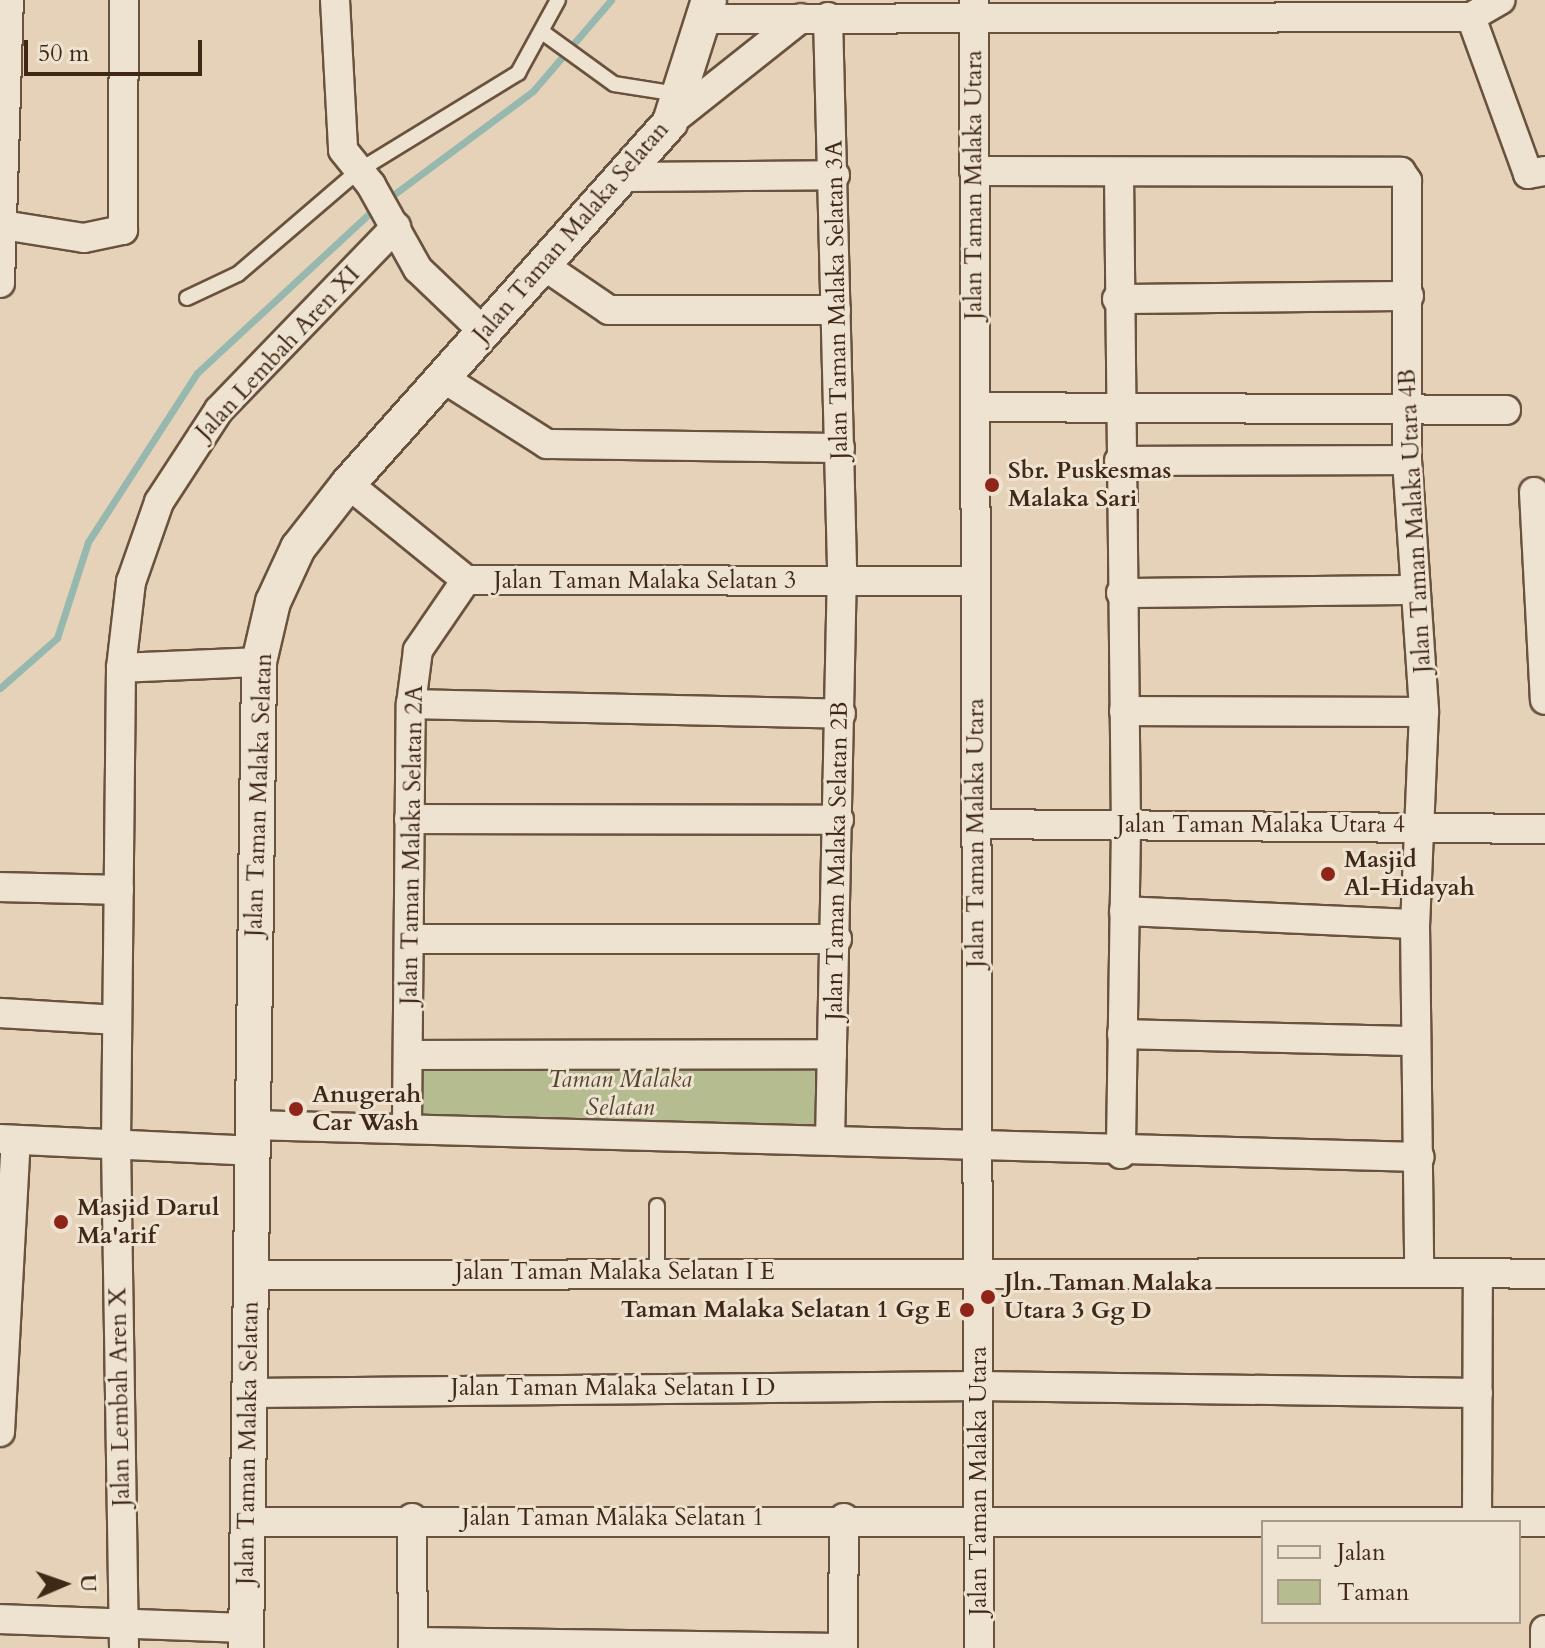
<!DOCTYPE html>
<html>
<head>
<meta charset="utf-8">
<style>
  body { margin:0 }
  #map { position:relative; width:1545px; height:1648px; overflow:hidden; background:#e5d2b8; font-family:Cardo,serif }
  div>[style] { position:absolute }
  .green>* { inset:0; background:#b5bc8f; transform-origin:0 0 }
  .stream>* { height:7px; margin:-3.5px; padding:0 3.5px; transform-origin:3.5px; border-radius:3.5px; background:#96b8ae }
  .roads { filter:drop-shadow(2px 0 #69523e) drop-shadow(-2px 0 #69523e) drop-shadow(0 2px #69523e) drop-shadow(0 -2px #69523e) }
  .service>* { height:14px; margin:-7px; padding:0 7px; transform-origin:7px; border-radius:7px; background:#eee2d1 }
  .minor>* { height:28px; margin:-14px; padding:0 14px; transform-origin:14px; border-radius:14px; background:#eee2d1 }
  .tertiary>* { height:34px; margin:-17px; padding:0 17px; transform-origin:17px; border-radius:17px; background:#eee2d1 }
  .dots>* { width:22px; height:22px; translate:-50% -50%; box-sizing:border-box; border:4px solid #eee2d1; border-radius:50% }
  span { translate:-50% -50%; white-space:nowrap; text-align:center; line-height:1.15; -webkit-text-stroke:6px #eee2d1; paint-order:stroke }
  .street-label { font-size:24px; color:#402816 }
  .poi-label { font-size:24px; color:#402816; font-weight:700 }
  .left { translate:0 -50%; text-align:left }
  .right { translate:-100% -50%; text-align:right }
  .park-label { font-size:24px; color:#57462e; font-style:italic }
  .legend { position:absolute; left:1261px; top:1520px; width:260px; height:104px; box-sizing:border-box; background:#eee2d1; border:2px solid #a89886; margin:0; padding:10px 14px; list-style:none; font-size:24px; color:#402816 }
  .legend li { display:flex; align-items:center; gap:16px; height:40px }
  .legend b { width:40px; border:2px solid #a89886 }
  .north { position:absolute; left:24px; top:1544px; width:80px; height:80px; -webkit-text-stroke:6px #eee2d1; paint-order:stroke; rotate:88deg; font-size:22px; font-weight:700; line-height:32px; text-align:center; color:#402816 }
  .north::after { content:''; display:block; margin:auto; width:28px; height:36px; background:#402816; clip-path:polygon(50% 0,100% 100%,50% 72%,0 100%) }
  .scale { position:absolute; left:24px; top:40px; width:178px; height:36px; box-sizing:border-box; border:4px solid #402816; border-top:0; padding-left:10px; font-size:24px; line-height:28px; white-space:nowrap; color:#402816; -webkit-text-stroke:6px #eee2d1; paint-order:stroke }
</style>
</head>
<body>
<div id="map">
  <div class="green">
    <i style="left:416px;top:1057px;width:409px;height:67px;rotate:1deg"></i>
  </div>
  <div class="stream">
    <i style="left:385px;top:201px;width:184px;rotate:-36.6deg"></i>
    <i style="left:533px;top:91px;width:120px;rotate:-49.4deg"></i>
    <i style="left:0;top:688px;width:76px;rotate:-41.3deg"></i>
    <i style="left:57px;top:638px;width:101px;rotate:-72.1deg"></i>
    <i style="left:88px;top:542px;width:201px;rotate:-57.2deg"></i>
    <i style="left:197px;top:373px;width:243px;rotate:-42.8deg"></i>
  </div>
  <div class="roads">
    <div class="service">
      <i style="left:545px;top:34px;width:85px;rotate:35.9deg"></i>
      <i style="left:614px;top:84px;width:65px;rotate:8.9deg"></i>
      <i style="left:187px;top:298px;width:56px;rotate:-25.2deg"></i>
      <i style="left:238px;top:274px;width:158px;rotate:-40.6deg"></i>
      <i style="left:358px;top:171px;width:188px;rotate:-31.5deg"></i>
      <i style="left:518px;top:73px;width:83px;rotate:-61.3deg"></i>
      <i style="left:657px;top:1272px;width:66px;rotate:-90deg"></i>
    </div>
    <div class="minor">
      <i style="left:335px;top:0;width:150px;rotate:86.9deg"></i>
      <i style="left:343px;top:150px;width:45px;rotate:51.3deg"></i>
      <i style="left:371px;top:185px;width:96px;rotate:60.8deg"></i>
      <i style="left:418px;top:269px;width:91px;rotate:43.7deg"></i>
      <i style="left:974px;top:0;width:1648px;rotate:89.83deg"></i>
      <i style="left:828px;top:17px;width:551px;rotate:88.54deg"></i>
      <i style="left:842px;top:568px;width:572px;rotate:91.2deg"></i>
      <i style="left:1471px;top:17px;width:167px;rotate:70deg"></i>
      <i style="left:1528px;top:174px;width:17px;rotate:-10deg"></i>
      <i style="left:708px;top:19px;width:763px;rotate:-0.15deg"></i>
      <i style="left:1471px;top:17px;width:34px;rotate:-30deg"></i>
      <i style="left:670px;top:122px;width:167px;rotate:-38.4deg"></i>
      <i style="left:974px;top:171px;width:427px;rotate:0.1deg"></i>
      <i style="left:1401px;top:172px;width:11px;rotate:56deg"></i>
      <i style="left:1407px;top:181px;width:279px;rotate:90deg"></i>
      <i style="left:1407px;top:460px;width:253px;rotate:86.1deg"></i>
      <i style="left:1424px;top:712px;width:212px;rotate:92.4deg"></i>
      <i style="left:1415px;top:924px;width:348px;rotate:89.3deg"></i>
      <i style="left:1119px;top:173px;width:654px;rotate:89.39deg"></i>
      <i style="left:1126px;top:827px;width:327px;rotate:90.9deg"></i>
      <i style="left:626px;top:177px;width:209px;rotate:-0.5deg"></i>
      <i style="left:3px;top:225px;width:82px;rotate:9.1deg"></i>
      <i style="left:84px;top:238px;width:40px;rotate:-12deg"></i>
      <i style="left:123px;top:230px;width:230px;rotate:-89.8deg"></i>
      <i style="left:546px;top:267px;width:76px;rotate:34.3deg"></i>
      <i style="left:609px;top:310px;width:227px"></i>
      <i style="left:0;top:283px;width:283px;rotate:-88.2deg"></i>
      <i style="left:1117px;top:299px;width:292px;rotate:-0.6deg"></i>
      <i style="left:443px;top:378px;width:123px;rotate:32.4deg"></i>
      <i style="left:547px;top:444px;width:293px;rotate:0.8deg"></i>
      <i style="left:975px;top:407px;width:531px;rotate:0.32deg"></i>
      <i style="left:1119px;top:461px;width:288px;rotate:-0.2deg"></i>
      <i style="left:348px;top:484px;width:152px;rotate:39.1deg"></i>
      <i style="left:466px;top:580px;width:510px;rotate:0.11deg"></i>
      <i style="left:1534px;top:492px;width:208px;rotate:87deg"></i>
      <i style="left:1121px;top:593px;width:294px;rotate:-0.6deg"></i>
      <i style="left:121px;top:668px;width:138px;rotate:-2.5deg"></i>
      <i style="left:411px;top:704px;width:430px;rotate:1.3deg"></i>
      <i style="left:1124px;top:711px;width:300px;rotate:0.2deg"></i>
      <i style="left:409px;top:819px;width:430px;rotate:0.1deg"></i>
      <i style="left:976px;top:824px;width:569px;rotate:0.5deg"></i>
      <i style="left:0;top:887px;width:119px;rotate:1.4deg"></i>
      <i style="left:1124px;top:911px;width:291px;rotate:2.6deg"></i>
      <i style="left:409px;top:939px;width:428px"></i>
      <i style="left:0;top:1013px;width:117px;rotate:3.4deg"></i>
      <i style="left:1122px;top:1034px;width:294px;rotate:1.4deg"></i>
      <i style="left:408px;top:1055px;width:424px;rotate:-0.1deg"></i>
      <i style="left:407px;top:1124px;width:420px;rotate:-89.5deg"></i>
      <i style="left:411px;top:704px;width:54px;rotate:-82.6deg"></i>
      <i style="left:418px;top:650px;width:85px;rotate:-55.6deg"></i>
      <i style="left:251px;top:1125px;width:1169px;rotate:1.57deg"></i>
      <i style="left:0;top:1139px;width:251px;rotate:2.7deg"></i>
      <i style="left:251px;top:1275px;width:1227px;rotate:-0.09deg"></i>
      <i style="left:249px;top:1393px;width:729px;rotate:-0.55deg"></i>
      <i style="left:978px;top:1386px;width:500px;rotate:0.8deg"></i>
      <i style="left:0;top:1432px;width:292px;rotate:-86.9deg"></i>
      <i style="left:412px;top:1518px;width:130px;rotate:89.6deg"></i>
      <i style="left:1477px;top:1521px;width:248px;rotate:-89.8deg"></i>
      <i style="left:1478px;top:1273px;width:67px;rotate:0.9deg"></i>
      <i style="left:247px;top:1522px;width:1298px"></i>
      <i style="left:0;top:1619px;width:245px;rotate:2.1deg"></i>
      <i style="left:413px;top:1642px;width:430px;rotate:0.8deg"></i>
      <i style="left:124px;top:1648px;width:503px;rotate:-90.91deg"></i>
      <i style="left:116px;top:1145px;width:477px;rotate:-89.4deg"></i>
      <i style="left:121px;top:668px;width:87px;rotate:-83.4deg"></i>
      <i style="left:131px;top:582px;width:85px;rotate:-70.7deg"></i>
      <i style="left:159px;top:502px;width:110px;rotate:-56.9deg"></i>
      <i style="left:219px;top:410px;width:255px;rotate:-46deg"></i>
      <i style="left:843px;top:1648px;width:130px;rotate:-89.6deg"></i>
      <i style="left:1545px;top:1648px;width:18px;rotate:-90deg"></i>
    </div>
    <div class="tertiary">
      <i style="left:246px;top:1648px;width:986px;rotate:-89.24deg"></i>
      <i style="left:259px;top:662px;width:62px;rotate:-76.9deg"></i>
      <i style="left:273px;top:602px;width:60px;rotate:-65.2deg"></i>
      <i style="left:298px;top:548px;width:81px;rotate:-52deg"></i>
      <i style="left:348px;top:484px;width:484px;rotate:-48.3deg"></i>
      <i style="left:670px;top:122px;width:128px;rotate:-72.3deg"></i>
    </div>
  </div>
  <div class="dots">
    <i style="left:992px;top:485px;background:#8f2418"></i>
    <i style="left:1328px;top:874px;background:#8f2418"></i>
    <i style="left:296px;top:1109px;background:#8f2418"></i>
    <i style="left:61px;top:1222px;background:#8f2418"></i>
    <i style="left:988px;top:1297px;background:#8f2418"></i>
    <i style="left:967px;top:1310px;background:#8f2418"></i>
  </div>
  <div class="street-label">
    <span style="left:974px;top:185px;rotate:-90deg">Jalan Taman Malaka Utara</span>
    <span style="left:571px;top:232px;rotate:-49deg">Jalan Taman Malaka Selatan</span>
    <span style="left:837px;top:300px;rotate:-91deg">Jalan Taman Malaka Selatan 3A</span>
    <span style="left:278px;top:353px;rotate:-47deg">Jalan Lembah Aren XI</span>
    <span style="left:1415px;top:521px;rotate:-93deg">Jalan Taman Malaka Utara 4B</span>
    <span style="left:645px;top:581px">Jalan Taman Malaka Selatan 3</span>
    <span style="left:259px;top:795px;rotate:-88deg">Jalan Taman Malaka Selatan</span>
    <span style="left:1261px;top:825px">Jalan Taman Malaka Utara 4</span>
    <span style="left:976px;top:833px;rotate:-90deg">Jalan Taman Malaka Utara</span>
    <span style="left:412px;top:845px;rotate:-89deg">Jalan Taman Malaka Selatan 2A</span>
    <span style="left:837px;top:861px;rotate:-89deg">Jalan Taman Malaka Selatan 2B</span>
    <span style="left:615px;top:1272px">Jalan Taman Malaka Selatan I E</span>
    <span style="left:613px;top:1388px">Jalan Taman Malaka Selatan I D</span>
    <span style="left:120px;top:1397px;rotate:-91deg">Jalan Lembah Aren X</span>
    <span style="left:248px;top:1443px;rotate:-89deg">Jalan Taman Malaka Selatan</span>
    <span style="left:979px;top:1481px;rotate:-90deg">Jalan Taman Malaka Utara</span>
    <span style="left:613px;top:1518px">Jalan Taman Malaka Selatan 1</span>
  </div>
  <div class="poi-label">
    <span class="left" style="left:1008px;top:485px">Sbr. Puskesmas<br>Malaka Sari</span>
    <span class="left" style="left:1344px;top:874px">Masjid<br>Al-Hidayah</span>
    <span class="left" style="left:312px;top:1109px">Anugerah<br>Car Wash</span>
    <span class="left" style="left:77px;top:1222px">Masjid Darul<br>Ma'arif</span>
    <span class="left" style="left:1004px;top:1297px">Jln. Taman Malaka<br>Utara 3 Gg D</span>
    <span class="right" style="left:951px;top:1310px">Taman Malaka Selatan 1 Gg E</span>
  </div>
  <div class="park-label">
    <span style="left:620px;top:1094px">Taman Malaka<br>Selatan</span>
  </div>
  <ul class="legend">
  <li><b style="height:10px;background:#eee2d1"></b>Jalan</li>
  <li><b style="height:22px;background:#b5bc8f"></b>Taman</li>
  </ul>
  <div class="north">U</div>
  <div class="scale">50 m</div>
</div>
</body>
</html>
